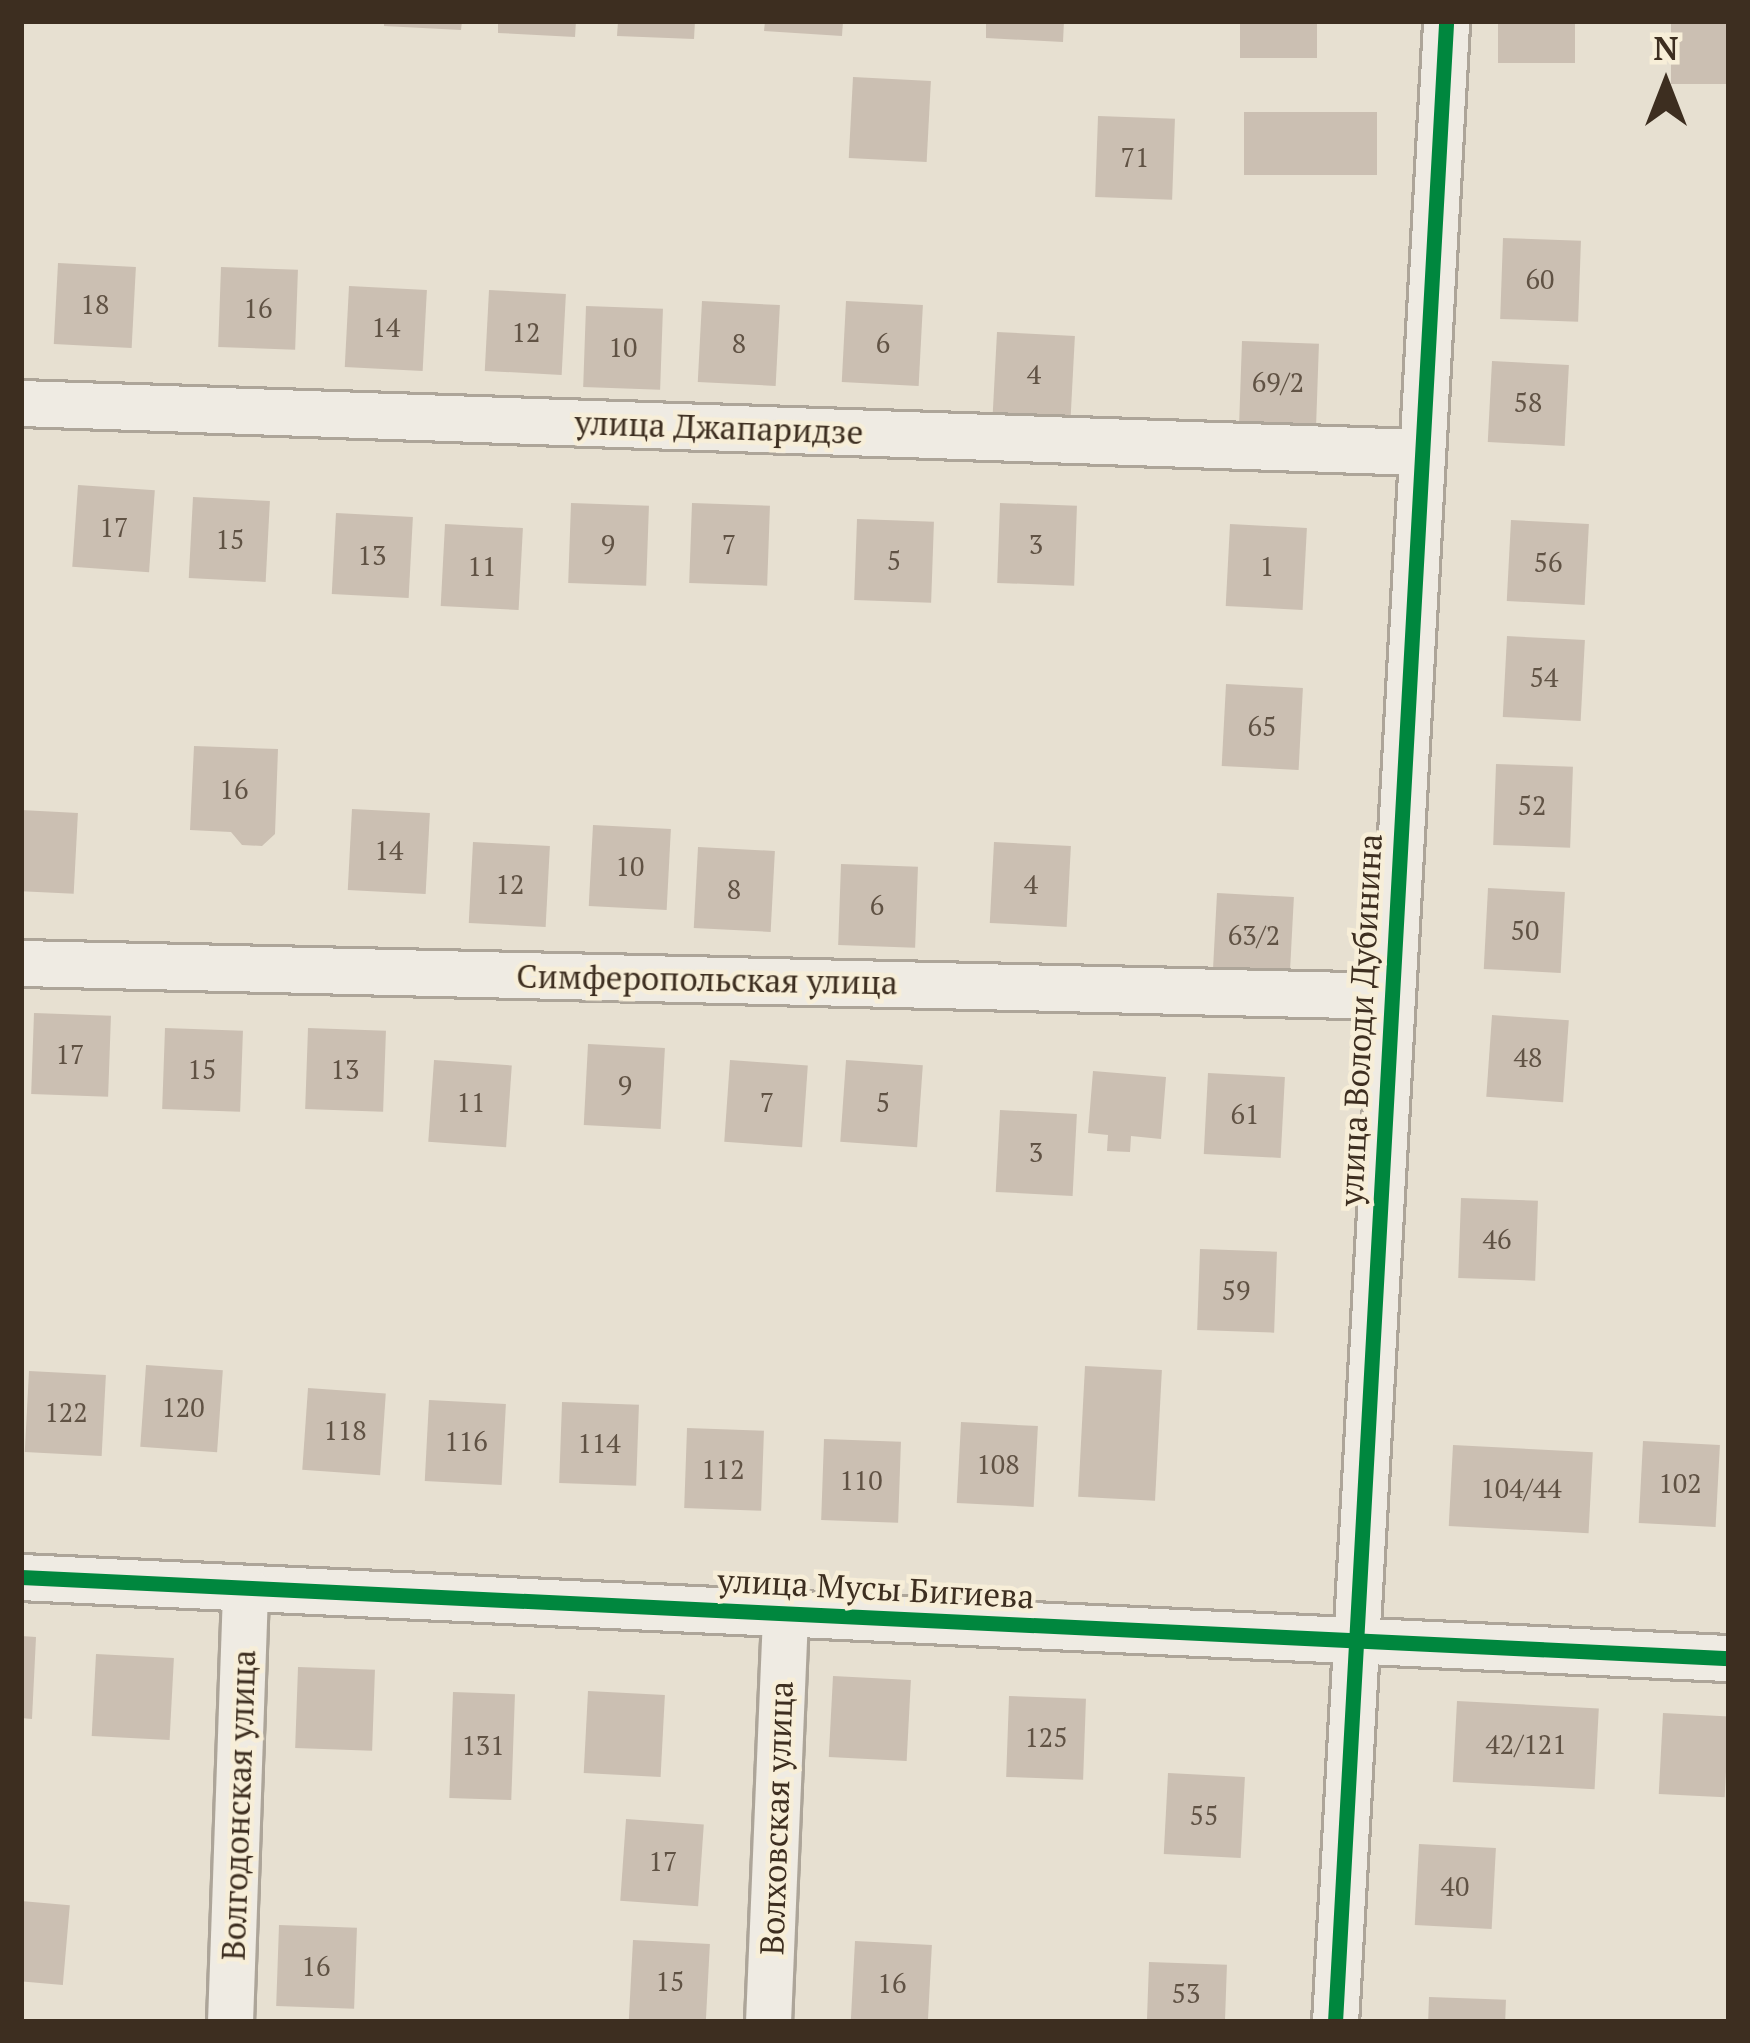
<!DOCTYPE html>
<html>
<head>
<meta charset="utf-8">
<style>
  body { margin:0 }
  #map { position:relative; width:1750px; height:2043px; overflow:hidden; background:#e7e0d1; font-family:"PT Serif",serif }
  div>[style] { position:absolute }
  .building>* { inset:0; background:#cbbfb2; transform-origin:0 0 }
  .roads { filter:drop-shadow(3px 0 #ada599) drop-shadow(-3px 0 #ada599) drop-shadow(0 3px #ada599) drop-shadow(0 -3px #ada599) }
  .minor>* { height:45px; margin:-22.5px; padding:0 22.5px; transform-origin:22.5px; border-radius:22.5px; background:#efebe3 }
  .cycleway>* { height:15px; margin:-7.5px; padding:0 7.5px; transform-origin:7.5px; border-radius:7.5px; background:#00873e }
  span { translate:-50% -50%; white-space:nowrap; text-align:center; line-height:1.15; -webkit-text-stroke:9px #f7eed8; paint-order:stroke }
  .number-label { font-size:27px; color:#605244 }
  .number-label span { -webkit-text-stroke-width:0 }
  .street-label { font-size:33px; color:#3d2e20 }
  .frame { position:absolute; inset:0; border:24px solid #3d2e20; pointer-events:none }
  .north { position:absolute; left:1606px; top:24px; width:120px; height:120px; -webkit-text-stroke:9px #f7eed8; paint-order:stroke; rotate:0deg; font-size:33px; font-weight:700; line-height:48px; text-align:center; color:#3d2e20 }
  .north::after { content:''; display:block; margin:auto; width:42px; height:54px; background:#3d2e20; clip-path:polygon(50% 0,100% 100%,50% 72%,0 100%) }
</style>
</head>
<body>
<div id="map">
  <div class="building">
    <i style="clip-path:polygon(384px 21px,462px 21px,461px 30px,384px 26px)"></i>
    <i style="clip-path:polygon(498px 21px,576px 21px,575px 37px,498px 33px)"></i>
    <i style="clip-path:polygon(618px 21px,695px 21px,694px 39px,617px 36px)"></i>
    <i style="clip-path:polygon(765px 21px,843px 21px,842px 36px,764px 31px)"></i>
    <i style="clip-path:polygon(986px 21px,1064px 21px,1063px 42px,986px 38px)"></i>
    <i style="left:1240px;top:21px;width:77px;height:37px"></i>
    <i style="left:1498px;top:21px;width:77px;height:42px"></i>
    <i style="left:1671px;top:21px;width:58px;height:63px"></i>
    <i style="left:853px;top:77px;width:78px;height:81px;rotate:3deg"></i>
    <i style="left:1244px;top:112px;width:133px;height:63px"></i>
    <i style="left:1098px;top:116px;width:77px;height:81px;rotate:2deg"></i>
    <i style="left:1503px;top:238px;width:78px;height:81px;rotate:2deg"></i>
    <i style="left:58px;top:263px;width:78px;height:81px;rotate:3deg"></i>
    <i style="left:221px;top:267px;width:77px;height:80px;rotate:2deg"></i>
    <i style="left:349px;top:286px;width:78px;height:81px;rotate:3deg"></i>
    <i style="left:489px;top:290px;width:77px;height:81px;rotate:3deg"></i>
    <i style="left:702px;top:301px;width:78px;height:81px;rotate:3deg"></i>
    <i style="left:846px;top:301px;width:77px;height:81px;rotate:3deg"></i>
    <i style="left:586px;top:306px;width:77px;height:81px;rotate:2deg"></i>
    <i style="left:997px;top:332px;width:78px;height:82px;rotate:3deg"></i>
    <i style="left:1242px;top:341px;width:77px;height:81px;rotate:2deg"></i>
    <i style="left:1492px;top:361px;width:77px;height:81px;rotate:3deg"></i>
    <i style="left:78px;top:485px;width:77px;height:82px;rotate:4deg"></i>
    <i style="left:193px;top:497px;width:77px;height:81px;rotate:3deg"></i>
    <i style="left:571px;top:503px;width:78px;height:80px;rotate:2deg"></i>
    <i style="left:692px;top:503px;width:78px;height:80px;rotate:2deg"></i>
    <i style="left:1000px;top:503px;width:77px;height:80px;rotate:2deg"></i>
    <i style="left:336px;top:513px;width:77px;height:81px;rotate:3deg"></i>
    <i style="left:857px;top:519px;width:77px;height:81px;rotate:2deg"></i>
    <i style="left:1511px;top:520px;width:78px;height:81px;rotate:3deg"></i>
    <i style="left:445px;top:524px;width:78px;height:82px;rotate:3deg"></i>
    <i style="left:1230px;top:524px;width:77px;height:82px;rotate:3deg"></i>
    <i style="left:1507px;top:636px;width:78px;height:81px;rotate:3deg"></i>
    <i style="left:1226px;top:684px;width:77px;height:82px;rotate:3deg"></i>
    <i style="clip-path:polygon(194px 746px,278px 749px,275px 834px,262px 846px,242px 845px,231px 832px,190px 830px)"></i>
    <i style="left:1496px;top:764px;width:77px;height:81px;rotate:2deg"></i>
    <i style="left:352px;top:809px;width:78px;height:81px;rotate:3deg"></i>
    <i style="left:21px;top:810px;width:57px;height:81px;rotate:3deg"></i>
    <i style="left:593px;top:825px;width:78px;height:81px;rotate:3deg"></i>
    <i style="left:473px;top:842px;width:77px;height:81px;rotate:3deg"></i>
    <i style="left:994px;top:842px;width:77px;height:81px;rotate:3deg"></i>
    <i style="left:698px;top:847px;width:77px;height:81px;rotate:3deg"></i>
    <i style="left:841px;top:864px;width:77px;height:81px;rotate:2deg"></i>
    <i style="left:1488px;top:888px;width:77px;height:81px;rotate:3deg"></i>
    <i style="left:1217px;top:893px;width:77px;height:81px;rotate:3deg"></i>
    <i style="left:34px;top:1013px;width:77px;height:81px;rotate:2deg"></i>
    <i style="left:1492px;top:1015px;width:77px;height:82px;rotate:4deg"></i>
    <i style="left:165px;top:1028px;width:78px;height:81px;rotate:2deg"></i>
    <i style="left:308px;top:1028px;width:78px;height:81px;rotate:2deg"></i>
    <i style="left:588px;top:1044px;width:77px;height:81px;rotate:3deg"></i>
    <i style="left:434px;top:1060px;width:78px;height:82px;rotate:4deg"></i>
    <i style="left:730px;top:1060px;width:78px;height:82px;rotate:4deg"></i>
    <i style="left:846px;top:1060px;width:77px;height:82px;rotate:4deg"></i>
    <i style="clip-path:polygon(1093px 1071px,1166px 1077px,1161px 1139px,1131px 1136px,1130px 1152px,1107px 1151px,1108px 1135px,1088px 1133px)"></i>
    <i style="left:1208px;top:1073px;width:77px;height:81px;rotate:3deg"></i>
    <i style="left:1000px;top:1110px;width:77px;height:82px;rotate:3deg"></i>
    <i style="left:1461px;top:1198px;width:77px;height:80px;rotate:2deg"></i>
    <i style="left:1200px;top:1249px;width:77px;height:81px;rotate:2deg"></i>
    <i style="left:146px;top:1365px;width:77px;height:82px;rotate:4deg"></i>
    <i style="left:1085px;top:1366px;width:77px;height:131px;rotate:3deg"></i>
    <i style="left:29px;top:1371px;width:77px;height:81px;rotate:3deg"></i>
    <i style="left:308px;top:1388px;width:78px;height:82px;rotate:4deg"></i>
    <i style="left:429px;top:1400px;width:77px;height:81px;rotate:3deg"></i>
    <i style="left:562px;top:1402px;width:77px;height:81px;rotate:2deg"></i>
    <i style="left:961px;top:1422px;width:77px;height:81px;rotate:3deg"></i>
    <i style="left:687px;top:1428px;width:77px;height:80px;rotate:2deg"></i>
    <i style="left:824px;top:1439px;width:77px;height:81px;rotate:2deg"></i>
    <i style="left:1643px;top:1441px;width:77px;height:82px;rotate:3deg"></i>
    <i style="left:1453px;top:1445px;width:140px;height:81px;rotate:3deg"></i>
    <i style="clip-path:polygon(21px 1636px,36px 1637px,32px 1719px,21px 1718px)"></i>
    <i style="left:96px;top:1654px;width:78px;height:82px;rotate:3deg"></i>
    <i style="left:298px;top:1667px;width:77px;height:81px;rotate:2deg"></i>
    <i style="left:833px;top:1676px;width:78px;height:81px;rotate:3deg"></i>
    <i style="left:588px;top:1691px;width:77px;height:82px;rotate:3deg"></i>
    <i style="left:453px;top:1692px;width:62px;height:106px;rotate:2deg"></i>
    <i style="left:1009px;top:1696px;width:77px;height:81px;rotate:2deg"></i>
    <i style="left:1457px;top:1701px;width:142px;height:81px;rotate:3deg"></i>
    <i style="left:1663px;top:1713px;width:66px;height:81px;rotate:3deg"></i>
    <i style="left:1168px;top:1773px;width:77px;height:81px;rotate:3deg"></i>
    <i style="left:626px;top:1819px;width:78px;height:82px;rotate:4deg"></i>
    <i style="left:1419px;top:1844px;width:77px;height:81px;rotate:3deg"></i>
    <i style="left:21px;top:1901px;width:49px;height:80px;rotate:5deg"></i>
    <i style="left:279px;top:1925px;width:78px;height:81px;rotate:2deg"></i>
    <i style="left:633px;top:1940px;width:77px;height:81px;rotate:3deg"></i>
    <i style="left:855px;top:1941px;width:77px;height:81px;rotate:3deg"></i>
    <i style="left:1149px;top:1962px;width:78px;height:60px;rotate:2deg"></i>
    <i style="left:1429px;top:1997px;width:77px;height:25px;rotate:2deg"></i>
  </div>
  <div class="roads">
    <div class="minor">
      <i style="left:21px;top:403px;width:1396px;rotate:2.01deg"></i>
      <i style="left:21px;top:963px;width:1371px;rotate:1.38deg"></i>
      <i style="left:21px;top:1577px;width:1710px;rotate:2.72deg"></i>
      <i style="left:230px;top:2022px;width:434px;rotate:-88deg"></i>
      <i style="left:768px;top:2022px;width:409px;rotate:-87.6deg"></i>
      <i style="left:1335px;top:2022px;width:2004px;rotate:-86.82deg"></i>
    </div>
  </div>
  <div class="cycleway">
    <i style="left:21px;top:1577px;width:1710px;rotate:2.72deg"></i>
    <i style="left:1335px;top:2022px;width:2004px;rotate:-86.82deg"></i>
  </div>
  <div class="number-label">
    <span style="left:1135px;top:158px">71</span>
    <span style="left:1540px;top:280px">60</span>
    <span style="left:95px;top:305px">18</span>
    <span style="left:258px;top:309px">16</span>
    <span style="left:386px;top:328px">14</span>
    <span style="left:526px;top:333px">12</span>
    <span style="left:739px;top:344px">8</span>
    <span style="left:883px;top:344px">6</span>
    <span style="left:623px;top:348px">10</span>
    <span style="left:1034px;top:375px">4</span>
    <span style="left:1278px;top:383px">69/2</span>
    <span style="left:1528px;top:403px">58</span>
    <span style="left:114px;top:528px">17</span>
    <span style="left:230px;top:540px">15</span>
    <span style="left:608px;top:545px">9</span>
    <span style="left:729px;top:545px">7</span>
    <span style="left:1036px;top:545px">3</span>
    <span style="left:372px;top:556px">13</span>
    <span style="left:894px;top:561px">5</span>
    <span style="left:1548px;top:563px">56</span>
    <span style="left:482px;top:567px">11</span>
    <span style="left:1267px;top:567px">1</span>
    <span style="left:1544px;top:678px">54</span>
    <span style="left:1262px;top:727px">65</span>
    <span style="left:234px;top:790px">16</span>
    <span style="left:1532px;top:806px">52</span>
    <span style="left:389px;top:851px">14</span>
    <span style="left:630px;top:867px">10</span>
    <span style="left:510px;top:885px">12</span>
    <span style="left:1031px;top:885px">4</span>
    <span style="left:734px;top:890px">8</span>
    <span style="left:877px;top:906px">6</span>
    <span style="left:1525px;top:931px">50</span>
    <span style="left:1254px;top:936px">63/2</span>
    <span style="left:70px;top:1055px">17</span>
    <span style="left:1528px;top:1058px">48</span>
    <span style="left:202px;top:1070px">15</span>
    <span style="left:345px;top:1070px">13</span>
    <span style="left:625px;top:1086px">9</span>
    <span style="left:471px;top:1103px">11</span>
    <span style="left:767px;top:1103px">7</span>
    <span style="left:883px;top:1103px">5</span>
    <span style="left:1245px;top:1115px">61</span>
    <span style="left:1036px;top:1153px">3</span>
    <span style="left:1497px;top:1240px">46</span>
    <span style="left:1236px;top:1291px">59</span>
    <span style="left:183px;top:1408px">120</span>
    <span style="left:66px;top:1413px">122</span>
    <span style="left:345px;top:1431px">118</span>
    <span style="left:466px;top:1442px">116</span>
    <span style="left:599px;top:1444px">114</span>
    <span style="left:998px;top:1465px">108</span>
    <span style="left:723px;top:1470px">112</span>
    <span style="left:861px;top:1481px">110</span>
    <span style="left:1680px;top:1484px">102</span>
    <span style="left:1521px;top:1489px">104/44</span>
    <span style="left:1046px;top:1738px">125</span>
    <span style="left:1526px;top:1745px">42/121</span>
    <span style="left:483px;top:1746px">131</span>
    <span style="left:1204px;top:1816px">55</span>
    <span style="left:663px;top:1862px">17</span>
    <span style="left:1455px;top:1887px">40</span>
    <span style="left:316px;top:1967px">16</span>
    <span style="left:670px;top:1982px">15</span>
    <span style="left:892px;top:1984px">16</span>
    <span style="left:1186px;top:1994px">53</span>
  </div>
  <div class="street-label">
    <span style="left:719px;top:427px;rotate:2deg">улица Джапаридзе</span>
    <span style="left:707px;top:979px;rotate:1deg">Симферопольская улица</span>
    <span style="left:1360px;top:1020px;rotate:-87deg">улица Володи Дубинина</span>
    <span style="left:876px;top:1588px;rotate:3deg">улица Мусы Бигиева</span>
    <span style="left:238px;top:1805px;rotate:-88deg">Волгодонская улица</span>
    <span style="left:776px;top:1818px;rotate:-88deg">Волховская улица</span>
  </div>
  <div class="frame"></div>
  <div class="north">N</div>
</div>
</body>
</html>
